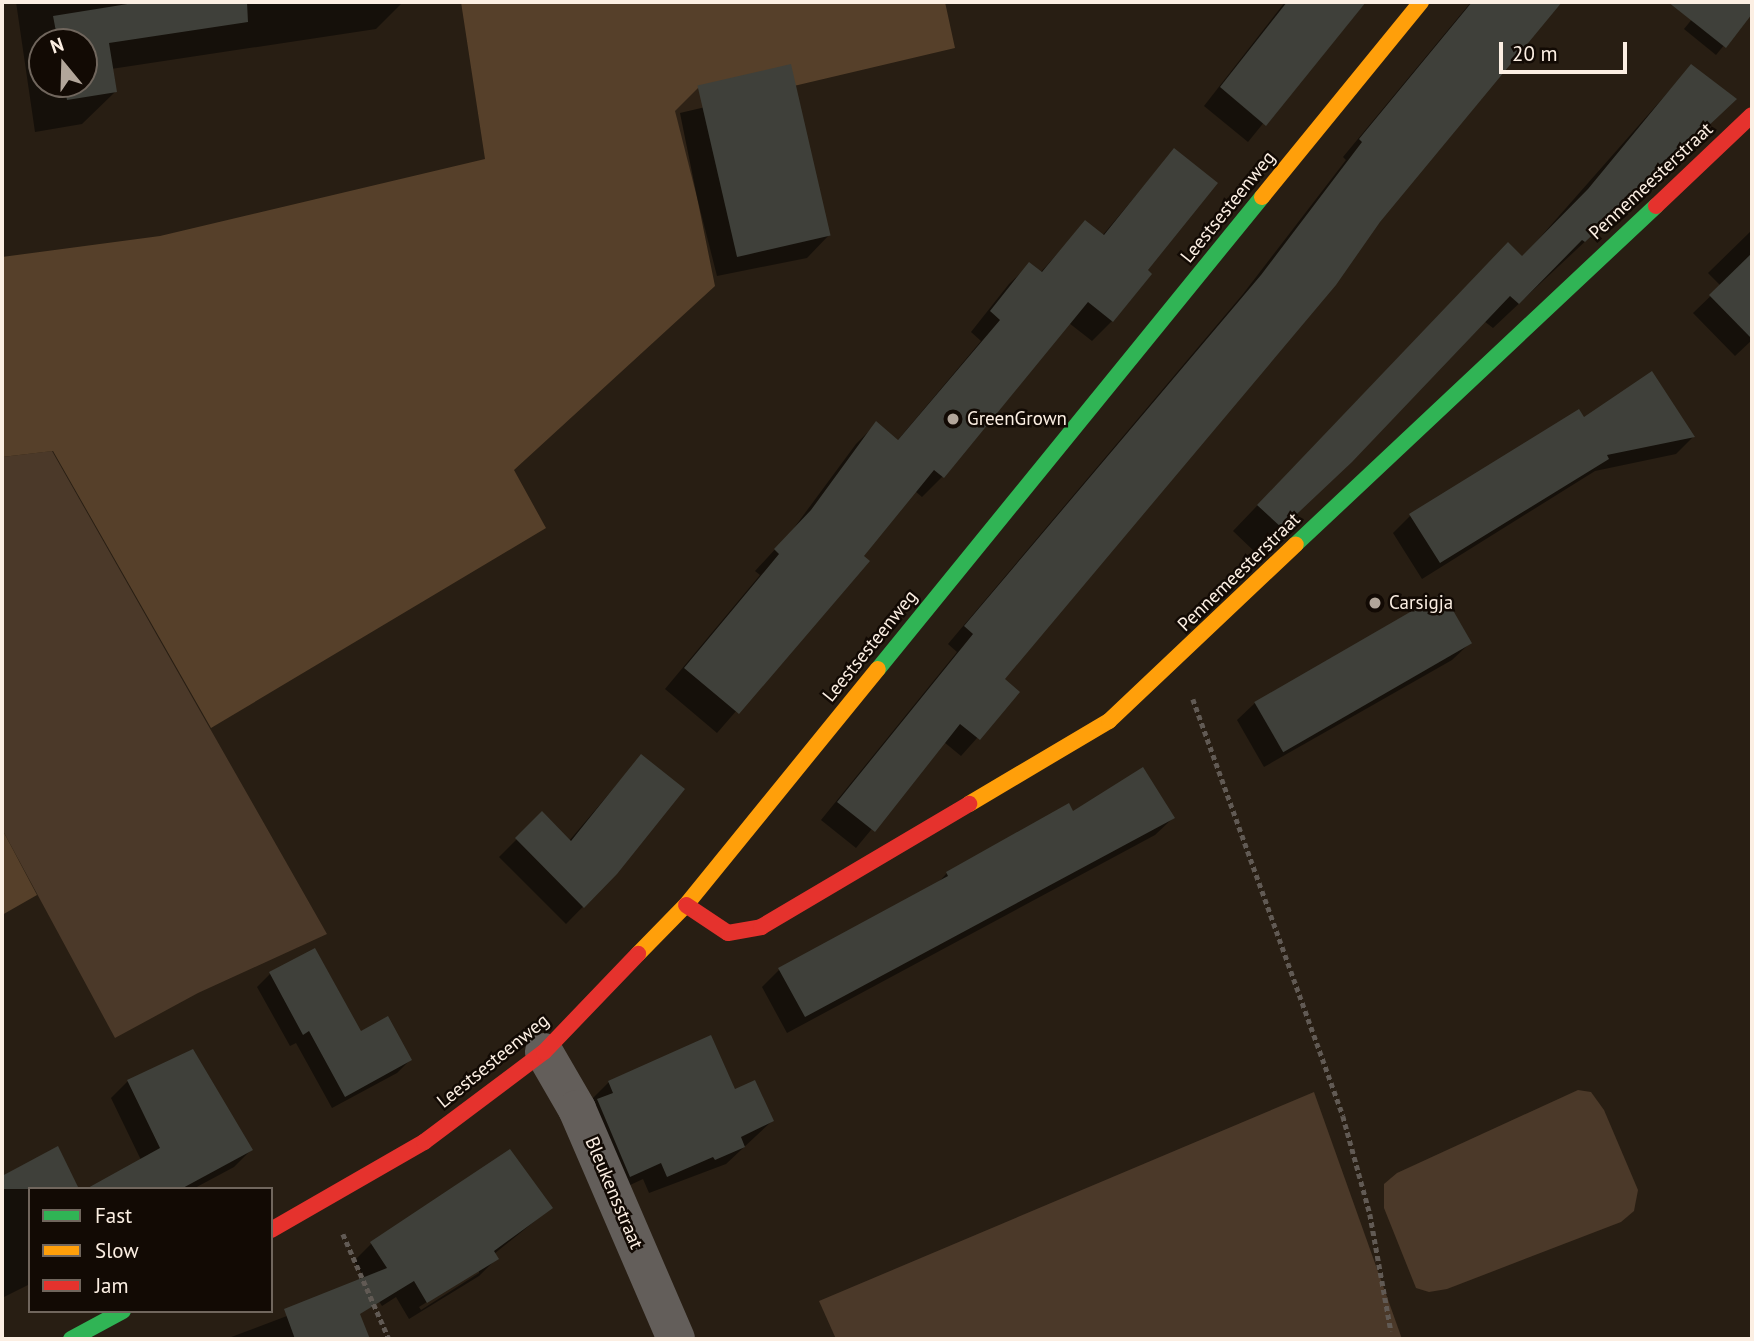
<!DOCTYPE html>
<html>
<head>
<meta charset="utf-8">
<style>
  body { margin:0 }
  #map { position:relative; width:1754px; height:1341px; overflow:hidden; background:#281e13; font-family:"PT Sans",sans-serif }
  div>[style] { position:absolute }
  .green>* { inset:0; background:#4b3929 }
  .forest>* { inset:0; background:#56402a }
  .shadow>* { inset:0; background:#0007 }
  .building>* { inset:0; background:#3f403a; transform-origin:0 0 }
  .path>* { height:4.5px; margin-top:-2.25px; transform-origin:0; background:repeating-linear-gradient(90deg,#615a54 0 5px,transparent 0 8.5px) }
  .street>* { height:38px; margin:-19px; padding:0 19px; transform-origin:19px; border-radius:19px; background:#635e5a }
  .fast>* { height:16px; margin:-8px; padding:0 8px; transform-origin:8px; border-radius:8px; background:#30b455 }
  .slow>* { height:16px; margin:-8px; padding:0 8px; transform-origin:8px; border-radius:8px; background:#ff9f0a }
  .jam>* { height:16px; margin:-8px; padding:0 8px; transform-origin:8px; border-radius:8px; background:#e5322d }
  .dots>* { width:19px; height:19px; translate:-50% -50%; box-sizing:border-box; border:4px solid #120a04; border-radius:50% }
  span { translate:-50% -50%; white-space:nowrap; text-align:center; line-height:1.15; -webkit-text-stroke:5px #120a04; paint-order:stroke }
  .street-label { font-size:19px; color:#fcefe3 }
  .poi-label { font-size:19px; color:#fcefe3 }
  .left { translate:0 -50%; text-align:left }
  .frame { position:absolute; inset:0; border:4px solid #fcefe3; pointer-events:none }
  .legend { position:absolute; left:28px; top:1187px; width:245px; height:126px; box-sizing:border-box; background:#120a04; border:2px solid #70665d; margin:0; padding:9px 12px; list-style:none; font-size:21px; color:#fcefe3 }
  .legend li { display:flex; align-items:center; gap:14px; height:35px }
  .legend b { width:35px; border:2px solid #70665d }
  .north { position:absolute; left:28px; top:28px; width:70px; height:70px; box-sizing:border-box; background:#120a04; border:2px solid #70665d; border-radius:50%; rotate:341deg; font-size:19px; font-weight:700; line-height:28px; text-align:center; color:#fcefe3 }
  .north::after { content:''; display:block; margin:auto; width:24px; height:32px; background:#b2a69a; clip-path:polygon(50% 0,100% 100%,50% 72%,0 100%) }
  .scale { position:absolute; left:1499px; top:42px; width:128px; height:32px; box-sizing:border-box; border:4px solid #fcefe3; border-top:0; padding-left:9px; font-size:21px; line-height:24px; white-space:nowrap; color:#fcefe3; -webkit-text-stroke:5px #120a04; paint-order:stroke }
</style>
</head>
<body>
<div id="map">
  <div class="green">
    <i style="clip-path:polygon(52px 451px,327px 934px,198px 993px,115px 1038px,2px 829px,2px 457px)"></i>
    <i style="clip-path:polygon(1578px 1090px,1591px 1092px,1604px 1110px,1638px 1190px,1634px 1211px,1621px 1222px,1447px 1289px,1429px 1292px,1416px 1288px,1384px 1208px,1384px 1184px,1397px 1173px)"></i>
    <i style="clip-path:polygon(1314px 1092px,1402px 1339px,836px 1339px,819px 1301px)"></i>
  </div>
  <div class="forest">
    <i style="clip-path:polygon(461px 2px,945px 2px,955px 48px,680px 113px,715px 286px,514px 470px,546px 528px,211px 728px,53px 451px,2px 457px,2px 257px,160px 236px,485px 159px)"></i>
    <i style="clip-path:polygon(2px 829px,37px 895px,2px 915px)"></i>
  </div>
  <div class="shadow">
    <i style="clip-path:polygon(evenodd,16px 2px,403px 2px,376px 29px,111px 69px,115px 92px,82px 124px,35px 132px,16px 2px,42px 42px,84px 42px,84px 84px,42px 84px,42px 42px)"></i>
    <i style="clip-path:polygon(1285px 2px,1362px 2px,1248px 142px,1204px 106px)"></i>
    <i style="clip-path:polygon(1471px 2px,1560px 2px,1002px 679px,1018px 692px,961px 756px,944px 742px,856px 848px,821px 820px,957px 652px,948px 644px,1243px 294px,1346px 160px,1343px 157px)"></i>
    <i style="clip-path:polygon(1706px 2px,1752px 3px,1752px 11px,1716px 55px,1684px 29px)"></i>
    <i style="clip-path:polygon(1691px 66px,1709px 125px,1493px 328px,1484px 321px,1255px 552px,1233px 531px,1482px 270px,1522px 258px)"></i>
    <i style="clip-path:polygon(699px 87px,830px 234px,807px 258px,717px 276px,675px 111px)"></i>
    <i style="clip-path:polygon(1174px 150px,1145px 271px,1149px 274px,1112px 321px,1092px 341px,1069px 323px,942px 477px,922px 497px,915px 491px,862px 556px,867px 561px,717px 733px,665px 689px,760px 575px,755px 571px,791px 532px,856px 444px,876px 424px,897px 441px,981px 341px,971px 332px,1009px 284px,1030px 264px,1040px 273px,1085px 223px,1102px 236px)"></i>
    <i style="clip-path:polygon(1752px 230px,1752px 340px,1735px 356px,1693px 313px,1721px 286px,1708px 273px)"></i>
    <i style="clip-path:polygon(1583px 419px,1693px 437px,1676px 454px,1595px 471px,1422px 579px,1393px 533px,1410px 516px)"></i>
    <i style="clip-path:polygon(1470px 643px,1452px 660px,1264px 767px,1237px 720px,1255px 703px)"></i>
    <i style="clip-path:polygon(641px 756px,616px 873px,566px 924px,499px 857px,542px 814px,569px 841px)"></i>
    <i style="clip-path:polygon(1073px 813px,1173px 818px,1155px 835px,787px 1033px,762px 987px,779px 970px,937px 884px,947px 873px)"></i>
    <i style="clip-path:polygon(314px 950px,360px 1033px,410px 1060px,397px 1073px,332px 1108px,296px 1043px,290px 1046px,257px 987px,270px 974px)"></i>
    <i style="clip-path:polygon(128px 1081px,251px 1150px,234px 1167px,193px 1189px,89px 1189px,141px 1160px,111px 1098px)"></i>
    <i style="clip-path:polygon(609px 1082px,735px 1092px,772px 1121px,726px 1164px,649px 1193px,643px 1179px,613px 1193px,591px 1100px)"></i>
    <i style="clip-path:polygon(58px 1148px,30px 1189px,30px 1284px,2px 1298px,2px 1178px)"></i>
    <i style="clip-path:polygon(evenodd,551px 1208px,494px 1254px,496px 1259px,479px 1276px,409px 1319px,396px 1297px,382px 1306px,354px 1261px,372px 1243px,551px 1208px,479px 1269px,479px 1273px,421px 1310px,419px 1307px,479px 1269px)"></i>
    <i style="clip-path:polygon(350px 1292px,365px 1339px,226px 1339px)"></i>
  </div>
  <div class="building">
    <i style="clip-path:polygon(140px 2px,247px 2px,248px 22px,109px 43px,117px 92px,67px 100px,64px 84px,84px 84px,84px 42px,58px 42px,53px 16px)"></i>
    <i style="clip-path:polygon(1287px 2px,1366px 2px,1266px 126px,1220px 87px)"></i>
    <i style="clip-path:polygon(1472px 2px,1562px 2px,1380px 222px,1336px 285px,1005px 679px,1020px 692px,980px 740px,960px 724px,875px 832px,837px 802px,973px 634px,964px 626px,1261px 275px,1362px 142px,1359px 139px)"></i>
    <i style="clip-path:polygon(1668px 2px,1752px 2px,1752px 14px,1726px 48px)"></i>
    <i style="left:791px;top:64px;width:176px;height:96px;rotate:77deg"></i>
    <i style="clip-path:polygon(1691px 64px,1737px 99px,1585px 242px,1582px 240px,1519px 304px,1510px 296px,1352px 462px,1282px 528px,1257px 505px,1508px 242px,1522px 256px,1588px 189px)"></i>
    <i style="clip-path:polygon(1174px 148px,1218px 183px,1148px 270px,1152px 274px,1113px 322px,1088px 302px,944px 478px,934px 470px,864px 556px,870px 561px,739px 714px,684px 668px,779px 554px,774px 549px,811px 510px,876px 421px,898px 440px,1000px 320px,990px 311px,1029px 262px,1042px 272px,1085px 220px,1104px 235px)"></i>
    <i style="clip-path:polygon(1752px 253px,1752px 339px,1709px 295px)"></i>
    <i style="clip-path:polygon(1652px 371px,1695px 437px,1607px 455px,1609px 459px,1440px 563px,1409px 514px,1579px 409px,1584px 417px)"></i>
    <i style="left:1443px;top:593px;width:58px;height:218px;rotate:60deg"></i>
    <i style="clip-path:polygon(641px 754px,685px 789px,617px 874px,584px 908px,515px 838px,542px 811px,571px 841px)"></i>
    <i style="clip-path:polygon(1143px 767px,1175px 818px,805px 1017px,778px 968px,948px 876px,946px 872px,1069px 803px,1073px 811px)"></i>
    <i style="clip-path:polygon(315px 948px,361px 1031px,388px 1016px,412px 1060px,345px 1097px,309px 1031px,303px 1035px,269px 972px)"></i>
    <i style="clip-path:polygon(711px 1035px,735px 1089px,755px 1080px,774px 1121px,741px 1137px,745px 1147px,715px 1160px,713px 1157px,667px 1177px,661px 1163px,630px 1177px,597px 1099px,613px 1093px,608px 1081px)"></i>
    <i style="clip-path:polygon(193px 1049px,253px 1150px,181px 1189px,86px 1189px,160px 1148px,127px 1080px)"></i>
    <i style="clip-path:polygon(58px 1146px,79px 1189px,2px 1189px,2px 1176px)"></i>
    <i style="clip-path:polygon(510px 1149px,553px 1208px,494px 1251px,499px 1259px,427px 1303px,414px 1281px,360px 1314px,370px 1339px,295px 1339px,284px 1309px,387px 1268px,370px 1242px)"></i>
  </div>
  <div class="path">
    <i style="left:1193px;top:699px;width:443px;rotate:70.2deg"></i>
    <i style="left:1343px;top:1116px;width:102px;rotate:74.6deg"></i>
    <i style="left:1370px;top:1214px;width:119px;rotate:79.8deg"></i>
    <i style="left:343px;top:1234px;width:115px;rotate:66.3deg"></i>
  </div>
  <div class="street">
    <i style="left:544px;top:1052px;width:66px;rotate:59.9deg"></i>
    <i style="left:577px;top:1109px;width:250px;rotate:66.7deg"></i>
  </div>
  <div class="fast">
    <i style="left:1296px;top:544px;width:494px;rotate:-43.2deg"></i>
    <i style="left:878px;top:669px;width:608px;rotate:-50.87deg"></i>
    <i style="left:71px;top:1339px;width:59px;rotate:-28.3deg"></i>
  </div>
  <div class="slow">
    <i style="left:1262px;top:197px;width:252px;rotate:-50.8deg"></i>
    <i style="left:969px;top:804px;width:163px;rotate:-30.7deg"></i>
    <i style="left:1109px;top:721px;width:257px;rotate:-43.4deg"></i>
    <i style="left:638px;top:954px;width:69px;rotate:-45.6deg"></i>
    <i style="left:686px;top:905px;width:304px;rotate:-50.9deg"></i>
  </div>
  <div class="jam">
    <i style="left:1656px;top:206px;width:132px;rotate:-43.5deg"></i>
    <i style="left:686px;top:905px;width:50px;rotate:33.7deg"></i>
    <i style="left:728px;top:933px;width:34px;rotate:-10deg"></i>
    <i style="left:761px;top:927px;width:242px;rotate:-30.6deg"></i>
    <i style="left:271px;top:1230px;width:177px;rotate:-29.9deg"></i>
    <i style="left:424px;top:1142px;width:150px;rotate:-36.9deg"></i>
    <i style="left:544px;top:1052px;width:136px;rotate:-46.2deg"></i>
  </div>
  <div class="dots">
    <i style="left:953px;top:419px;background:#b2a69a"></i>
    <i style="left:1375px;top:603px;background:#b2a69a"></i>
  </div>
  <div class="street-label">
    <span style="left:1651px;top:181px;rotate:-43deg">Pennemeesterstraat</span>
    <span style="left:1228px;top:207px;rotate:-51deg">Leestsesteenweg</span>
    <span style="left:1239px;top:572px;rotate:-44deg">Pennemeesterstraat</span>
    <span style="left:870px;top:646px;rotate:-51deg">Leestsesteenweg</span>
    <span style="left:493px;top:1061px;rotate:-39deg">Leestsesteenweg</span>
    <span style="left:614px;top:1193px;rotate:67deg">Bleukensstraat</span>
  </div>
  <div class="poi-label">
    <span class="left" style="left:967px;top:419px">GreenGrown</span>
    <span class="left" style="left:1389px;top:603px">Carsigja</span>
  </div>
  <div class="frame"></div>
  <ul class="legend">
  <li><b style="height:9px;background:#30b455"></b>Fast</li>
  <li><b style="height:9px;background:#ff9f0a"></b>Slow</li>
  <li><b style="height:9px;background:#e5322d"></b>Jam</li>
  </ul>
  <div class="north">N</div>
  <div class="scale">20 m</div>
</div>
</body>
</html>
